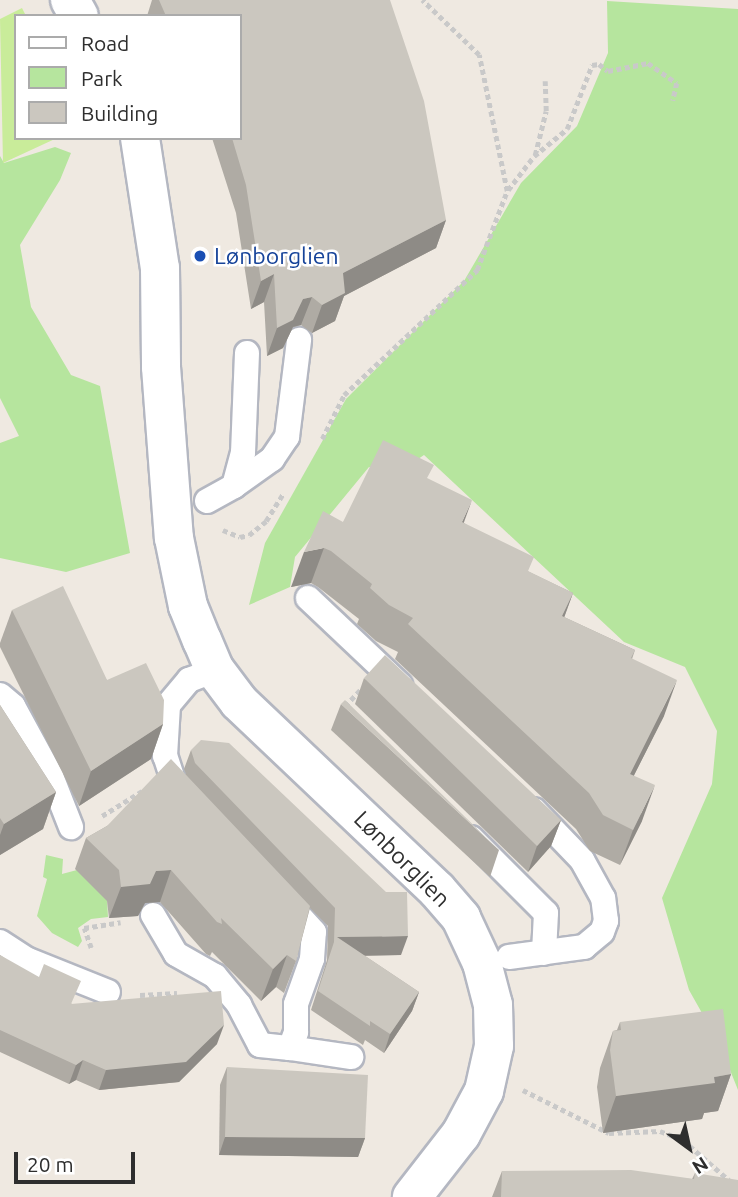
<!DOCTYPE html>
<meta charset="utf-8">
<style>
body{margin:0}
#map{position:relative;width:738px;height:1197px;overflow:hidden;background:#efe9e1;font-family:Ubuntu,sans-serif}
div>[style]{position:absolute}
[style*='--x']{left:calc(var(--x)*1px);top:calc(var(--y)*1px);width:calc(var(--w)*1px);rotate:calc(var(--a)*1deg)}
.green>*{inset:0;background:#b6e59e}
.pitch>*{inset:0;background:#c9ec9a}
.path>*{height:4.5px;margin-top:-2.25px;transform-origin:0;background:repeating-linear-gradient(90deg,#c9c9c9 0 5px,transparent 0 8.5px)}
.roads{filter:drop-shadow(2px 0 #b4b7c1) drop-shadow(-2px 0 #b4b7c1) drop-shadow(0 2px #b4b7c1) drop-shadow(0 -2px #b4b7c1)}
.service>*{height:24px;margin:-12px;padding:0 12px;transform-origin:12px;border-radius:12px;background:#fff}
.tertiary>*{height:38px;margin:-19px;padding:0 19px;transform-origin:19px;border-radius:19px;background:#fff}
.wall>*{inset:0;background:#afaba4}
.shaded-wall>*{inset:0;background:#8e8b86}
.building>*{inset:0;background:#cbc7bf}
.dots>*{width:19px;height:19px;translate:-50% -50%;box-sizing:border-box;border:4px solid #fff;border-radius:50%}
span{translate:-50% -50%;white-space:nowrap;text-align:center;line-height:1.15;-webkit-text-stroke:5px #fff;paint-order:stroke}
.transit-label{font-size:23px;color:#164399}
.left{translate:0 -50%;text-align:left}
.street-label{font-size:23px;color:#2e2e2e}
.legend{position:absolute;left:14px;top:14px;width:228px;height:126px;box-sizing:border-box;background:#fff;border:2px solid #ababab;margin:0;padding:9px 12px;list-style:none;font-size:21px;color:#2e2e2e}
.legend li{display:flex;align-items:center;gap:14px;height:35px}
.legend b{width:35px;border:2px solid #ababab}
.north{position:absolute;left:654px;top:1113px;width:70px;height:70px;-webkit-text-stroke:5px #fff;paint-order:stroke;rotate:147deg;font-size:19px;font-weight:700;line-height:28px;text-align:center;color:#2e2e2e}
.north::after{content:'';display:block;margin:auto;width:24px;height:32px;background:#2e2e2e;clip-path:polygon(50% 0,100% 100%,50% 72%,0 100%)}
.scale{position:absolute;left:14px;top:1152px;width:121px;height:32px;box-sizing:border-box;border:4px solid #2e2e2e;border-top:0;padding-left:9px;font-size:21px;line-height:24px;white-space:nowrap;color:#2e2e2e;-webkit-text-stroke:5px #fff;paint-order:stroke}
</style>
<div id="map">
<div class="green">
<div style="clip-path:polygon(607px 1px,738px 9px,738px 1090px,720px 1045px,689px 990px,662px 898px,712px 784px,717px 731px,685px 667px,624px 642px,424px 455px,399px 472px,369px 467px,295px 557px,290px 587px,249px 605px,265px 543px,346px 399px,464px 281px,521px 183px,577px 126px,608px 53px)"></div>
<div style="clip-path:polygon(55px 147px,71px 153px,60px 180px,20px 245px,31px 307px,71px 375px,100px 386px,130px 553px,66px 572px,0 558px,0 443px,19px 436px,0 398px,0 156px,4px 163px)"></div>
<div style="clip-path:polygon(46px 855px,63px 859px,62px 874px,77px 870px,107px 900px,108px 917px,91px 919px,78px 928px,82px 941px,78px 947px,52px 933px,37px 916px,47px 879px,43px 877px)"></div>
</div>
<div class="pitch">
<div style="clip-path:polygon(22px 8px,26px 16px,16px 16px,16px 138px,57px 138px,3px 163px,0 19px)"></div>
</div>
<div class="path">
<div style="--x:535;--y:155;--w:45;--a:-76"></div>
<div style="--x:546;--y:111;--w:30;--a:-92"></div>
<div style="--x:508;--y:190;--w:43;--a:-52.6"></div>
<div style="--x:534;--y:156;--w:43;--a:-39.3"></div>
<div style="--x:567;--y:129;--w:69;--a:-68.7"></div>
<div style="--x:592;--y:65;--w:7;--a:-8"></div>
<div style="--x:599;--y:64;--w:11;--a:38"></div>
<div style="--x:608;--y:71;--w:41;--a:-11.3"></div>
<div style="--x:648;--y:63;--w:35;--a:35"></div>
<div style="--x:677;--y:83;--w:18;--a:103"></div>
<div style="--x:322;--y:439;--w:49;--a:-63.4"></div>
<div style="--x:344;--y:395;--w:183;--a:-43.2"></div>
<div style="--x:477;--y:270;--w:85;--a:-69.2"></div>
<div style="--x:507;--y:191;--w:139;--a:-101.6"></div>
<div style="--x:479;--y:55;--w:79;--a:-136"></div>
<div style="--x:223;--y:530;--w:18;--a:22"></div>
<div style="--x:240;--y:537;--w:9;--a:-13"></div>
<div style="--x:249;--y:535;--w:22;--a:-39"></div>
<div style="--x:266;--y:521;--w:32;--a:-58"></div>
<div style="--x:345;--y:706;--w:22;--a:-47"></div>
<div style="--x:102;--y:816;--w:47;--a:-32"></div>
<div style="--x:91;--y:948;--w:21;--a:-109"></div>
<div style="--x:84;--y:928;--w:37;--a:-9"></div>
<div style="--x:140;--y:995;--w:37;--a:-3"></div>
<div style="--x:523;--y:1090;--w:96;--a:26.6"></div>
<div style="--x:609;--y:1133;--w:51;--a:-2.2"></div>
<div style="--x:660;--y:1131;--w:25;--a:21"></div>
<div style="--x:683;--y:1140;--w:73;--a:41.1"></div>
</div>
<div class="roads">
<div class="service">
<div style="--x:234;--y:486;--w:47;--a:-35.4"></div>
<div style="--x:272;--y:459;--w:27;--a:-56"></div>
<div style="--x:287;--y:437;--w:98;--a:-82.9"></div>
<div style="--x:207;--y:501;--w:31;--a:-29"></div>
<div style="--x:234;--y:486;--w:34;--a:-75"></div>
<div style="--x:243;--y:453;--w:100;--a:-87.7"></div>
<div style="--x:308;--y:598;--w:127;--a:43.4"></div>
<div style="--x:0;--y:695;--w:17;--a:40"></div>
<div style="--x:13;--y:706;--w:80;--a:61.5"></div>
<div style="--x:51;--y:776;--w:55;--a:68.6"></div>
<div style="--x:177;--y:792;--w:38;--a:-108"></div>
<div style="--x:165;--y:756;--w:51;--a:-86.6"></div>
<div style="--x:168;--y:705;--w:33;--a:-50"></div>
<div style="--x:189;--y:680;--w:28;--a:-21"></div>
<div style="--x:471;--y:838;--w:106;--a:45"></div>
<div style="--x:546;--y:913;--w:40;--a:92.9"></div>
<div style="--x:153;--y:915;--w:45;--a:59.5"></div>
<div style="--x:176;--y:954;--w:45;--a:29.4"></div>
<div style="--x:215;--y:976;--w:38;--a:50"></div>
<div style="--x:239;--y:1005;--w:45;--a:62.3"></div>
<div style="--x:260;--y:1045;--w:30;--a:6"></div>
<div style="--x:290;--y:1048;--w:17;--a:-69"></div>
<div style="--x:296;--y:1032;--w:28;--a:-90"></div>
<div style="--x:296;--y:1004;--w:48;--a:-70.4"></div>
<div style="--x:312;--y:959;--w:27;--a:-86"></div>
<div style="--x:314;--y:932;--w:45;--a:-132.3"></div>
<div style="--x:0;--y:942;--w:33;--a:33"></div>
<div style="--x:28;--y:960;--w:86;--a:21.8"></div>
<div style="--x:509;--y:957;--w:76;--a:-7.6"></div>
<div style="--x:584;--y:947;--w:23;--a:-40"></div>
<div style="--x:602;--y:932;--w:12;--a:-70"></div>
<div style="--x:606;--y:921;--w:23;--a:-97"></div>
<div style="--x:603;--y:898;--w:43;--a:-118.9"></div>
<div style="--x:582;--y:860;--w:69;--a:-133.8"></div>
<div style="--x:290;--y:1048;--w:62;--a:8.4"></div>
</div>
<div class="tertiary">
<div style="--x:70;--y:0;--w:18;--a:61"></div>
<div style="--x:140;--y:138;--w:132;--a:81.3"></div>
<div style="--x:160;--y:268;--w:99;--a:89.4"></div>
<div style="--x:161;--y:367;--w:171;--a:85.7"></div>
<div style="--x:174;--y:538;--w:69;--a:78.4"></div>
<div style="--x:188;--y:606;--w:37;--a:68"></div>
<div style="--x:202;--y:640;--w:33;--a:67"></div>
<div style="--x:215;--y:670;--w:40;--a:53"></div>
<div style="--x:239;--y:702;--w:273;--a:43.5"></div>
<div style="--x:437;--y:890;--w:37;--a:49"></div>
<div style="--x:461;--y:918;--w:50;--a:65"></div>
<div style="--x:482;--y:963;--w:43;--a:75.3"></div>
<div style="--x:493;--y:1005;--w:41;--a:88.6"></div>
<div style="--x:494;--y:1046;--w:46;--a:102.5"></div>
<div style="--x:484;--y:1091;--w:49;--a:118.1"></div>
<div style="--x:461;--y:1134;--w:80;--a:127.9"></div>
</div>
</div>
<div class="wall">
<div style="clip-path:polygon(152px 0,259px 0,446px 220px,436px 248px,344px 296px,335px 321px,312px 333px,301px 325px,293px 327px,283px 348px,267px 356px,264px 302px,251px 309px,236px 213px,212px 138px,240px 138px,240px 16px,147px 16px)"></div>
<div style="clip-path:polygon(428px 479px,464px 523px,529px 572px,573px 593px,564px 617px,635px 650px,632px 659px,664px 716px,634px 775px,642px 821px,620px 865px,590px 851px,576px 829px,395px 659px,398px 652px,376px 641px,357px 624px,359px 619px,318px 587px,311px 583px,291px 587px,343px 522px)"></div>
<div style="clip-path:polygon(12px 610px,107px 680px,163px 724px,151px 759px,79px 806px,0 647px,0 643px)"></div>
<div style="clip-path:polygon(364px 678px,561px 820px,551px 846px,528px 872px,355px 704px)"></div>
<div style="clip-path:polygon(341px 704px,499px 850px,490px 877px,331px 730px)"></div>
<div style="clip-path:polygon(0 705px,56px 792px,43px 829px,0 855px)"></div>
<div style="clip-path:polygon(191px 750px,401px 955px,365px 956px,419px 992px,412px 1011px,384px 1053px,365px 1040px,363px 1045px,311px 1010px,327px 960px,328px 926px,310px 908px,296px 961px,284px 993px,276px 987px,261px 1001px,212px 952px,210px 956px,206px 954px,160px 902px,145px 903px,138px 916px,109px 918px,107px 901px,75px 869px,86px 838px,107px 826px,186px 774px,184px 769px)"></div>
<div style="clip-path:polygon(0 955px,72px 1004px,217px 1044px,179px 1082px,99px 1090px,76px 1080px,69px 1084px,0 1052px)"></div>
<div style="clip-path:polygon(620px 1022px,731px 1074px,718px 1111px,704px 1113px,702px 1119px,603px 1133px,597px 1087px,600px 1068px,613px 1031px,617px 1030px)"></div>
<div style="clip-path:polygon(227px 1067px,365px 1138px,358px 1157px,219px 1155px,220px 1085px)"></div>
<div style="clip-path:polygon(502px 1171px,692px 1179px,695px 1173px,738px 1197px,492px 1197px)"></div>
</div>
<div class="shaded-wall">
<div style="clip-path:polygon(446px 220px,436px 248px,344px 296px,335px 321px,312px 333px,322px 305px,343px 273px)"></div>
<div style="clip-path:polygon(274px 274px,264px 302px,251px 309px,261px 281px)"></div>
<div style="clip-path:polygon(312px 297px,301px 325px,293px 327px,283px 348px,267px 356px,277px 328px,303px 299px)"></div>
<div style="clip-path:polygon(472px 500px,459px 536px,462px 522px)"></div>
<div style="clip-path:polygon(324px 548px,311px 583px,291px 587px,304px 552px)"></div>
<div style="clip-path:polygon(573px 593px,560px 629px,562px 616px)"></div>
<div style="clip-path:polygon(677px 680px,664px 716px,617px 809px,630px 774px)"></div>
<div style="clip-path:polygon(163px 724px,151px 759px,79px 806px,91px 771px)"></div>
<div style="clip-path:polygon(655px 785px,642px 821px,620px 865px,633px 830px)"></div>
<div style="clip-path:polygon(56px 792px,43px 829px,0 855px,0 835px,4px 824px)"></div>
<div style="clip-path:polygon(561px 820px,551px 846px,528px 872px,537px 846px)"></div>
<div style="clip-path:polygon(171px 870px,160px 902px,145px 903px,138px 916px,109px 918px,121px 887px,156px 871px)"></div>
<div style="clip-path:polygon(408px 936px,401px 955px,331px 956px,337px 937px)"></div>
<div style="clip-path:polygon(287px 955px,276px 987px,261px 1001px,273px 969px)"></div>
<div style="clip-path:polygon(419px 992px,412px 1011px,384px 1053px,390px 1034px)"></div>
<div style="clip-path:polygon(224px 1025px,217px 1044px,179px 1082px,99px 1090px,106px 1070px)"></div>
<div style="clip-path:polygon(83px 1060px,76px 1080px,69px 1084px,76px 1065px)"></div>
<div style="clip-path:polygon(731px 1074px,718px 1111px,704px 1113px,702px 1119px,603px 1133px,616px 1096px)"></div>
<div style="clip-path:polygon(225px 1137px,365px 1138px,358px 1157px,219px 1155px)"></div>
</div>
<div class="building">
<div style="clip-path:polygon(159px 0,390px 0,424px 101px,446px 220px,343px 273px,345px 293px,322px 305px,312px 297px,303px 299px,293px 320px,277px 328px,274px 274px,261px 281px,246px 185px,232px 138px,240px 138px,240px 16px,166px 16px)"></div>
<div style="clip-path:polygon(383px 440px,434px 465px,427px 478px,472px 500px,462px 522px,534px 557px,528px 571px,573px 593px,562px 616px,635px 650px,631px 658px,677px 680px,630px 774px,655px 785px,633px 830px,603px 815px,589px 793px,408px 624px,413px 618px,389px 605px,370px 588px,372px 584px,331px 551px,324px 548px,304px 552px,323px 511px,343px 522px)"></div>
<div style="clip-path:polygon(63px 586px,107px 680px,146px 663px,164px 700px,163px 724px,91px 771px,12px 610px)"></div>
<div style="clip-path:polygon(385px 655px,561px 820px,537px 846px,364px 678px)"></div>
<div style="clip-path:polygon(345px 700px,499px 850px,341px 704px)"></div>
<div style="clip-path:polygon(0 705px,56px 792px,4px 824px,0 818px)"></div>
<div style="clip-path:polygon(201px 740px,229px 743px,386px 892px,407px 892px,408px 936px,337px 937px,419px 992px,390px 1034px,370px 1021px,370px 1026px,318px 991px,334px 942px,335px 908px,195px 763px,191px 750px)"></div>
<div style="clip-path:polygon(171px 759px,310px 906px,296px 961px,287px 955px,273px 969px,221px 918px,222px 924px,217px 922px,171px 870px,156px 871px,150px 884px,121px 887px,119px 870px,86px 838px,107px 826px)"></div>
<div style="clip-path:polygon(0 955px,39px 977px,44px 964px,81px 981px,71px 1004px,221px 991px,224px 1025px,186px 1062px,106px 1070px,83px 1060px,76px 1065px,0 1030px)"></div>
<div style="clip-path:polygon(723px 1009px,731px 1074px,714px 1077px,715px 1083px,616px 1096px,610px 1050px,613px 1031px,621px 1030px,620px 1022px)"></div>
<div style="clip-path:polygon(227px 1067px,368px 1075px,365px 1138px,225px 1137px)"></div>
<div style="clip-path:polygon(631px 1170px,694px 1179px,695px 1173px,738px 1180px,738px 1197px,501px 1197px,502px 1171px)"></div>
</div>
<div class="dots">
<div style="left:200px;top:256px;background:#1a4fb4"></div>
</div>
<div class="transit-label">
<span class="left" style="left:214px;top:256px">Lønborglien</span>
</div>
<div class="street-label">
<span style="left:402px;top:859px;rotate:45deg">Lønborglien</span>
</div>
<ul class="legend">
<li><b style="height:9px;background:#fff"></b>Road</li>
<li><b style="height:19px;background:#b6e59e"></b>Park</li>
<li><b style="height:19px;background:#cbc7bf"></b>Building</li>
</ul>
<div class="north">N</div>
<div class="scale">20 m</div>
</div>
